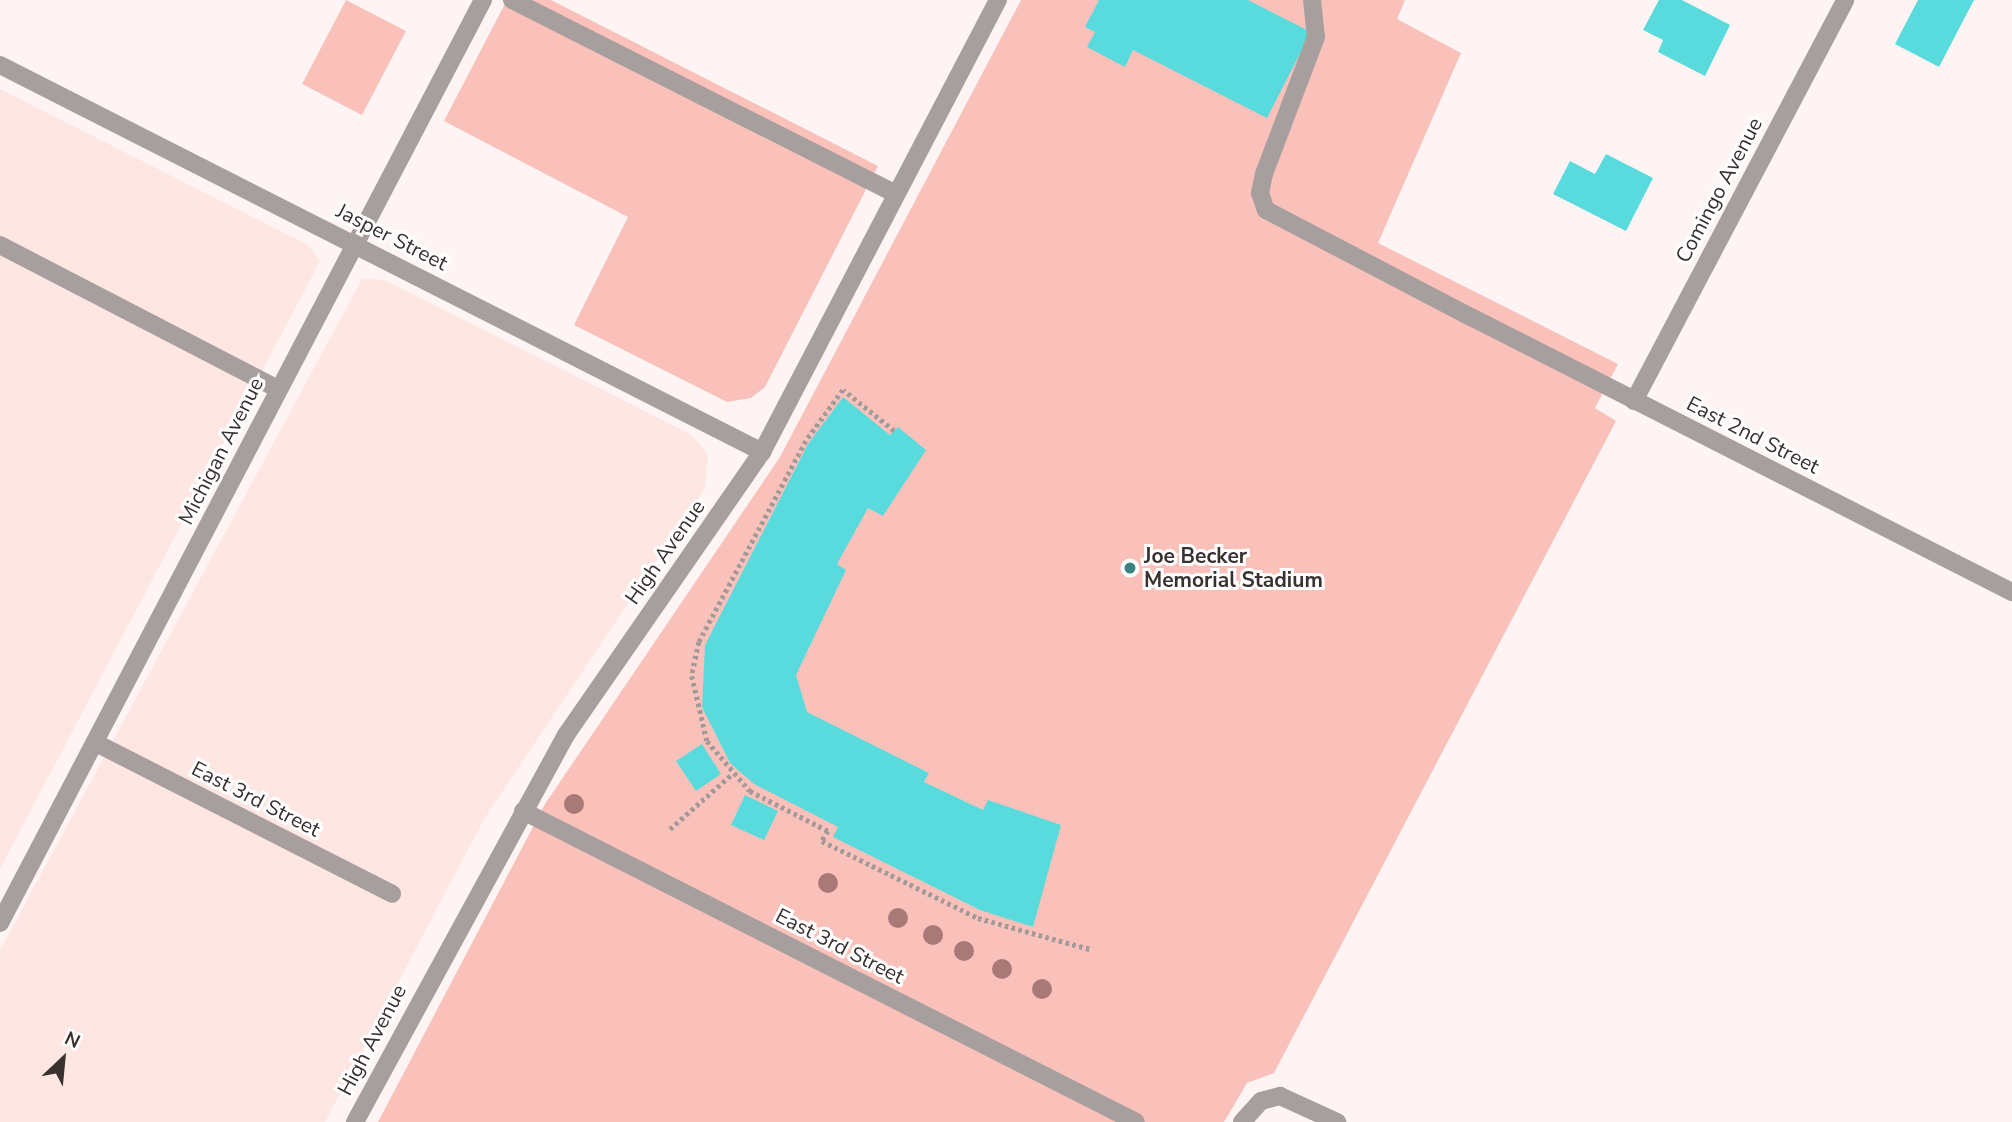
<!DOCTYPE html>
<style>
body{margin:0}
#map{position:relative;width:2012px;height:1122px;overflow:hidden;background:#fdf4f3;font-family:"Nunito Sans",sans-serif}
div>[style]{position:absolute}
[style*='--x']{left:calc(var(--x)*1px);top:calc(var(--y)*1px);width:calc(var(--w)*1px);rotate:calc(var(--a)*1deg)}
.built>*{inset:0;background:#fee6e3}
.green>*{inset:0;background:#f9c1ba}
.building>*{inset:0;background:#59dbdd}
.path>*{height:4.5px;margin-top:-2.25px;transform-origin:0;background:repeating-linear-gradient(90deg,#a29a99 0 3.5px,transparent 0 7px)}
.lane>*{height:18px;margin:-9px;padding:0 9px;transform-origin:9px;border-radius:9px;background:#a79f9d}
.street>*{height:18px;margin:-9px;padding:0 9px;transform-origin:9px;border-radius:9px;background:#a79f9d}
.trees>*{width:20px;height:20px;margin:-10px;border-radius:50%;background:#a97978}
.dots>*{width:19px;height:19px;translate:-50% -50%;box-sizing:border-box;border:4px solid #fff;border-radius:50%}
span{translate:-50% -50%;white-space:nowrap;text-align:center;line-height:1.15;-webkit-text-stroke:6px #fff;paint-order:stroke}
.street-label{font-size:21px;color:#393130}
.poi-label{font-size:21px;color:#393130;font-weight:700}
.left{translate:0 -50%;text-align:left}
.north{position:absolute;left:28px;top:1024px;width:70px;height:70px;-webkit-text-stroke:5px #fff;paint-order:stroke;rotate:26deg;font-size:19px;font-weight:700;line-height:28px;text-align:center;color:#393130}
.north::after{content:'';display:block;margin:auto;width:24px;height:32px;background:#393130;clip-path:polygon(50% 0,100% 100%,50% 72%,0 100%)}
</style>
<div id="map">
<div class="built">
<div style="clip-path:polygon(0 89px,308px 245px,320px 261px,0 869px)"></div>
<div style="clip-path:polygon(362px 279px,385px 280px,692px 435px,708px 455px,705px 488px,484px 819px,325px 1122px,0 1122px,0 950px)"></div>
</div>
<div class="green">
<div style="clip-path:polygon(346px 0,406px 31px,362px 115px,302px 84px)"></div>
<div style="clip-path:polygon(507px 0,551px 0,878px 166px,765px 387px,751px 398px,727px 402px,574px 325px,628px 217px,444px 121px)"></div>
<div style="clip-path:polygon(1021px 0,1405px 0,1397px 19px,1461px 53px,1378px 243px,1618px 364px,1595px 408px,1616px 421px,1274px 1073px,1247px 1083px,1224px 1122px,378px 1122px,545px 804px,780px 457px)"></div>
</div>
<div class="building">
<div style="clip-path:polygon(1099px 0,1248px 0,1311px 32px,1267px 118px,1133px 50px,1125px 67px,1087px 47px,1095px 32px,1085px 27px)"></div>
<div style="clip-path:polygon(1659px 0,1682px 0,1730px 25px,1705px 76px,1658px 52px,1663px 40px,1643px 30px)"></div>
<div style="clip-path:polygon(1918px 0,1974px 0,1939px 67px,1895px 44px)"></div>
<div style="clip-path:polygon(1606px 154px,1653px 178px,1626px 231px,1553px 194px,1570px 161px,1595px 174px)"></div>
<div style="clip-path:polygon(843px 397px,890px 435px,898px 427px,926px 450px,883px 516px,868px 508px,837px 564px,846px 570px,796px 675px,807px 712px,929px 773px,924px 782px,983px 810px,988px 800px,1061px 825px,1033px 927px,980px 910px,833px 837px,838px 827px,754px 784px,730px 763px,702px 707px,705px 645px,808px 444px)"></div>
<div style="clip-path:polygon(702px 744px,721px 774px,696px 791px,676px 761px)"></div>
<div style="clip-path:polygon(745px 795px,778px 811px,764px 840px,731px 825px)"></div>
</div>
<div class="path">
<div style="--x:894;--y:431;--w:65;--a:-141.2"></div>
<div style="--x:843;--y:390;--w:63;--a:126"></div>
<div style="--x:806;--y:441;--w:228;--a:118"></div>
<div style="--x:699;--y:642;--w:35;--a:102"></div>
<div style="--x:692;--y:676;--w:67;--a:77"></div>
<div style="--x:707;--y:741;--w:66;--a:49.3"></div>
<div style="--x:750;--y:791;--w:88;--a:27.1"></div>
<div style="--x:828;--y:831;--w:12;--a:121"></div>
<div style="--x:822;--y:841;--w:174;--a:26.3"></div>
<div style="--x:978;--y:918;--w:116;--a:15.5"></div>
<div style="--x:670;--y:829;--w:83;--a:-41.6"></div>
</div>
<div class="lane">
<div style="--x:512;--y:0;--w:430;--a:26.8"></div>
<div style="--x:1312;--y:0;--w:37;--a:84"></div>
<div style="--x:1316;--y:37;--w:147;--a:110.8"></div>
<div style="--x:1264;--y:174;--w:19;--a:102"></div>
<div style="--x:1260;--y:193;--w:18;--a:71"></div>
<div style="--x:1266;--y:210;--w:233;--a:27.6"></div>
</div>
<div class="street">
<div style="--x:0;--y:65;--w:855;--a:26.92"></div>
<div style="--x:0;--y:245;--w:313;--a:27.4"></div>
<div style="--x:1473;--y:318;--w:605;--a:26.95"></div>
<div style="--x:1634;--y:401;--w:453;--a:-62.2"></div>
<div style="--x:98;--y:744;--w:330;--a:27"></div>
<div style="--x:523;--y:811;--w:687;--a:26.9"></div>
<div style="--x:0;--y:923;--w:1042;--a:-62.38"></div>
<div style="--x:355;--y:1122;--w:441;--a:-61.4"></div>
<div style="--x:566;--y:735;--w:344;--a:-55.3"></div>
<div style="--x:762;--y:452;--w:510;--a:-62.43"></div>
<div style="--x:1242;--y:1122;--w:28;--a:-48"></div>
<div style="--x:1261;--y:1101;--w:20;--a:-15"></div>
<div style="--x:1280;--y:1096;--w:63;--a:24.5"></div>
</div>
<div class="trees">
<div style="left:574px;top:804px"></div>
<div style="left:828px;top:883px"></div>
<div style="left:898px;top:918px"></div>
<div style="left:933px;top:935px"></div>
<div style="left:964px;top:951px"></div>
<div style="left:1002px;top:969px"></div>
<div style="left:1042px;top:989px"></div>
</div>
<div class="dots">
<div style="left:1130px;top:568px;background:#3a8384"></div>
</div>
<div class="street-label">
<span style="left:1719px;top:190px;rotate:-62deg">Comingo Avenue</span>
<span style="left:392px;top:237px;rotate:27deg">Jasper Street</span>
<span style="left:1753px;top:435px;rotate:27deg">East 2nd Street</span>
<span style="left:221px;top:451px;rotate:-63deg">Michigan Avenue</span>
<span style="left:665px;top:552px;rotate:-55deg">High Avenue</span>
<span style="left:256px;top:799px;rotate:27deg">East 3rd Street</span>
<span style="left:840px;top:946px;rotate:27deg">East 3rd Street</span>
<span style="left:372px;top:1040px;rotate:-62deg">High Avenue</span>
</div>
<div class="poi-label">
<span class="left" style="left:1144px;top:568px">Joe Becker<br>Memorial Stadium</span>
</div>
<div class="north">N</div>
</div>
